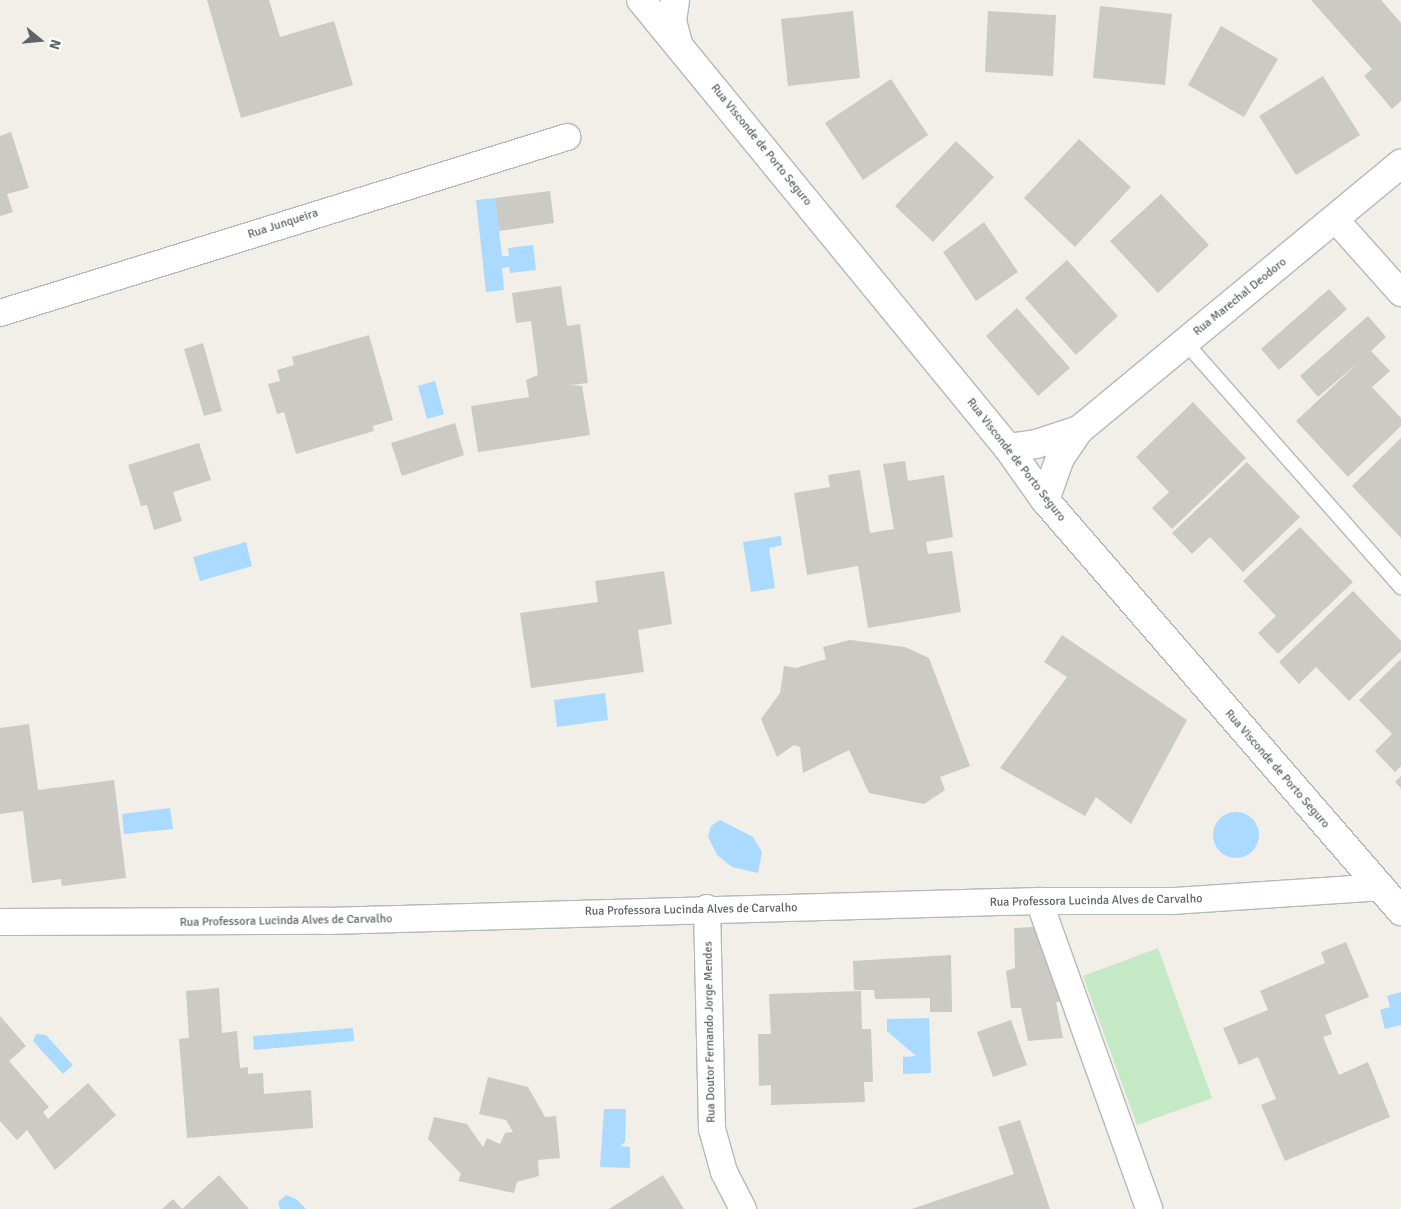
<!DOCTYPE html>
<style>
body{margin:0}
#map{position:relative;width:1401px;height:1209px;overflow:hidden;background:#f1efe8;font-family:Signika,sans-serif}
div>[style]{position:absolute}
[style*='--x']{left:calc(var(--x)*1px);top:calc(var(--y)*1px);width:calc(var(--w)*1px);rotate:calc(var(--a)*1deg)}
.green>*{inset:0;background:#c5e8c5}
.water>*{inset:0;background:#aadaff}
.round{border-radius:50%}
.building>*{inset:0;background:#cccac5}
.roads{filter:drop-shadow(1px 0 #b5b8bc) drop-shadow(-1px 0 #b5b8bc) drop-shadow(0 1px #b5b8bc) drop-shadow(0 -1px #b5b8bc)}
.service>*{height:14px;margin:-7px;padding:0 7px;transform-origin:7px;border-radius:7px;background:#fff}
.minor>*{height:26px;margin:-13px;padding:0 13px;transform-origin:13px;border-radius:13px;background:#fff}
.tertiary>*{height:28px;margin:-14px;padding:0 14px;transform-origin:14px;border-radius:14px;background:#fff}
span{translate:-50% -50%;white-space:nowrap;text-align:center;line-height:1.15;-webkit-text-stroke:5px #fff;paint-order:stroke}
.street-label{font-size:12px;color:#5f6368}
.north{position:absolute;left:15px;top:15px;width:50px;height:50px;-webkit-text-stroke:4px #fff;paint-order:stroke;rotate:107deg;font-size:14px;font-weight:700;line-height:20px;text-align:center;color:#5f6368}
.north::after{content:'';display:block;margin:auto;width:18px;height:22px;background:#5f6368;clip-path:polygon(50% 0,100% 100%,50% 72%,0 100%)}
</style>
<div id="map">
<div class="green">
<div style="clip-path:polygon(1158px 948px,1212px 1098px,1137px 1125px,1083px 976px)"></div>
</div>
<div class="water">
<div style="clip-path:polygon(495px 198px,502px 256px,509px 256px,508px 248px,533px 245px,536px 270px,510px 273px,509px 267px,502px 268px,504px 290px,486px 292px,476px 200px)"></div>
<div style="clip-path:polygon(435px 381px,444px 414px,427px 419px,418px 386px)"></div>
<div style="clip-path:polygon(781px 536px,782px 545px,769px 548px,775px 588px,751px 592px,743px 542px)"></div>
<div style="clip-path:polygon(246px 542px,252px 566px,200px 581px,193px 557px)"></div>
<div style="clip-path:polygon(605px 693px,608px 720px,557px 727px,554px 700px)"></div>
<div style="clip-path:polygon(170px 808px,173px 829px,124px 834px,122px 814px)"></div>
<div class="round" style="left:1213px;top:812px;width:46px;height:46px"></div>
<div style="clip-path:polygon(720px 820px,753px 837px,762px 852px,758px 873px,732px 867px,717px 855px,708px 837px,711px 826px)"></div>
<div style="clip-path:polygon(1401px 992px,1401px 1025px,1385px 1029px,1380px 1010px,1390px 1007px,1387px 996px)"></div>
<div style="clip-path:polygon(929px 1018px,931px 1073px,903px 1074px,903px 1057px,916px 1056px,887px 1031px,887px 1019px)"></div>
<div style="clip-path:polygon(353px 1028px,354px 1041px,254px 1050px,253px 1036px)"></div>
<div style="clip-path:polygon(36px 1034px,46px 1035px,73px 1065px,63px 1074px,33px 1041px)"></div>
<div style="clip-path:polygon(604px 1109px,626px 1109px,625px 1142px,620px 1146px,630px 1147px,630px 1168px,600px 1167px)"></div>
<div style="clip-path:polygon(286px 1195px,296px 1199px,306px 1209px,280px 1209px,278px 1202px)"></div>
</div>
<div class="building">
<div style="clip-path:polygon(207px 0,269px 0,280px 37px,334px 21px,353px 85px,241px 118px)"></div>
<div style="clip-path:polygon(1311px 0,1381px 0,1401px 23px,1401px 101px,1392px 109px,1364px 76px,1372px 69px)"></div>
<div style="clip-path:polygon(1100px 6px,1172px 14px,1165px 85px,1093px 78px)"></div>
<div style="clip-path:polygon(853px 11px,860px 78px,788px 86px,781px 19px)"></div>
<div style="clip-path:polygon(988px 11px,1056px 15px,1053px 76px,985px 72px)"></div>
<div style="clip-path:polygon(1221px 26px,1278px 59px,1244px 117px,1188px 85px)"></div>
<div style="clip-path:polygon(1323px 76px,1360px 135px,1296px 175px,1259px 116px)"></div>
<div style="clip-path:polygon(891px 79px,928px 135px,863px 180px,825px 123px)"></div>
<div style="clip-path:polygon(11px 132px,29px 188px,7px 194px,13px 212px,0 216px,0 136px)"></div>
<div style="clip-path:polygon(1079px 139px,1131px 187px,1075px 247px,1024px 198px)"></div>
<div style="clip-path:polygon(956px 141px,994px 177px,933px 242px,895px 206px)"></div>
<div style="clip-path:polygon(550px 191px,554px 223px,499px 231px,495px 198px)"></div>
<div style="clip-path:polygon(1161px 194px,1209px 245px,1158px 293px,1110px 241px)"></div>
<div style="clip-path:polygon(984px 222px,1018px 272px,976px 301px,943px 252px)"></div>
<div style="clip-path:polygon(1067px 260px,1118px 316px,1076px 355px,1025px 298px)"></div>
<div style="clip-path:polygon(561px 286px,567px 326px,580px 324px,588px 383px,570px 385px,582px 386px,590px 435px,478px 452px,471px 406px,529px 397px,526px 380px,538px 375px,531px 321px,516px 323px,512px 293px)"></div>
<div style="clip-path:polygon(1329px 289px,1347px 309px,1279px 370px,1261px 349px)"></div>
<div style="clip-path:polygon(1017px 308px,1070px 368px,1038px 396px,986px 336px)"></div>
<div style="clip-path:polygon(1368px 316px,1386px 337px,1371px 351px,1390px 371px,1372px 387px,1401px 418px,1401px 426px,1348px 477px,1296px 421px,1359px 362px,1318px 397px,1300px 376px)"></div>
<div style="clip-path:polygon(369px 335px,393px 420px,373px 426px,374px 431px,296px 454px,284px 412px,277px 414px,268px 384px,280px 381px,277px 370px,294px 365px,292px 357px)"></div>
<div style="clip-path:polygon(203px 343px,222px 411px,204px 416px,184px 349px)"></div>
<div style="clip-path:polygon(1193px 402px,1246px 458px,1172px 529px,1152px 508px,1169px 492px,1136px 457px)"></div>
<div style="clip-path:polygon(455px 423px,464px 455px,402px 476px,391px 443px)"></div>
<div style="clip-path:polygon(1401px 438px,1401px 538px,1352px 486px)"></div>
<div style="clip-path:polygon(199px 443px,211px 480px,173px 492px,182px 521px,154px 530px,147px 505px,141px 506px,128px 465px)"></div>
<div style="clip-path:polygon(905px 461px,908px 481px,944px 475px,953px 537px,926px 542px,928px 554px,952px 551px,961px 612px,868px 628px,858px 566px,807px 575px,794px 493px,830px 487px,828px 475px,860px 470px,870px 533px,894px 529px,883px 464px)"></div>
<div style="clip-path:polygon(1247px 462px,1300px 517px,1243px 572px,1210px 537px,1192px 554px,1172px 533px)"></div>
<div style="clip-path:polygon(1300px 527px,1353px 582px,1278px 654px,1258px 633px,1276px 616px,1243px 581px)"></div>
<div style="clip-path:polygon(664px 571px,672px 624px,638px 630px,644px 672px,531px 688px,520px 613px,598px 602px,595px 581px)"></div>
<div style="clip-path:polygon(1353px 591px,1401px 641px,1401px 651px,1349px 701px,1316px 667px,1299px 684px,1279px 662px)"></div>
<div style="clip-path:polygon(1062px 635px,1187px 720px,1131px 824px,1096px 797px,1085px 816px,1000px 768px,1067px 677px,1044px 662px)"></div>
<div style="clip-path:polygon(850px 640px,905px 647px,929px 658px,970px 766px,940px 777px,945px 790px,924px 804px,869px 793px,849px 750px,803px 773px,800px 747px,794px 745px,777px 757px,761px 719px,780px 693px,784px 666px,796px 668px,826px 659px,823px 647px)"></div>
<div style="clip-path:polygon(1401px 659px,1401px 766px,1395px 772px,1375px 751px,1392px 734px,1359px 700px)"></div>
<div style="clip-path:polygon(29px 724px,38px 790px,114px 780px,126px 878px,62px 886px,61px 879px,32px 883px,23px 811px,0 814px,0 728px)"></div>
<div style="clip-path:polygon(1401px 776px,1401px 788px,1395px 782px)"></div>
<div style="clip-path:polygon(1046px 926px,1066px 1001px,1056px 1002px,1063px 1038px,1028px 1041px,1021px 1008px,1011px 1008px,1006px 971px,1015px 968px,1014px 928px)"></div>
<div style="clip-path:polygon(1346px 942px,1369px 997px,1325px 1015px,1332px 1034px,1323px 1037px,1339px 1075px,1368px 1062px,1390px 1117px,1285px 1161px,1261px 1105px,1276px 1099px,1258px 1057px,1239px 1065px,1223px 1028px,1268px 1010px,1260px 991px,1325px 963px,1321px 952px)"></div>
<div style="clip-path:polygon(951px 955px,952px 1012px,930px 1012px,930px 998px,875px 999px,874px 990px,854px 990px,853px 961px)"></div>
<div style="clip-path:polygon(219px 988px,222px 1033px,237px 1031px,240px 1068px,248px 1067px,248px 1074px,263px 1073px,264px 1094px,311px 1090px,313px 1128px,187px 1138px,179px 1039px,189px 1038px,186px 991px)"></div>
<div style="clip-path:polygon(861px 991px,862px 1029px,871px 1029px,873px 1082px,864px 1082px,865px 1102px,771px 1105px,771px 1085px,759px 1086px,758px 1034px,771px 1034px,769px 994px)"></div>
<div style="clip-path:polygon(0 1016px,26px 1046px,9px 1061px,49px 1107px,43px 1112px,48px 1119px,88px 1083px,116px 1115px,55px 1170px,27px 1130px,17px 1140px,0 1121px)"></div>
<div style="clip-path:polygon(1011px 1020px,1027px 1065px,993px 1077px,977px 1032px)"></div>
<div style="clip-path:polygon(488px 1077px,528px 1087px,545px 1117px,556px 1116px,560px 1158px,538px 1160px,539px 1176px,517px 1182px,514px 1193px,458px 1181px,461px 1174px,428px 1139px,434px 1117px,467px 1124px,483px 1147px,487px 1138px,500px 1144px,505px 1133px,513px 1132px,506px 1120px,479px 1114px)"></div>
<div style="clip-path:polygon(1020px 1120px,1050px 1209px,912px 1209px,1014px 1174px,998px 1127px)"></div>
<div style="clip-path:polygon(219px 1175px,249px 1209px,162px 1209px,173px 1199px,182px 1209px)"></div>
<div style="clip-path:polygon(663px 1175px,684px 1209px,609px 1209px)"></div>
</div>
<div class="roads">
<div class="service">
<div style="--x:1185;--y:342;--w:327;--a:48.6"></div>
</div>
<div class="minor">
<div style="--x:1335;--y:219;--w:99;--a:48.3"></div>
<div style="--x:0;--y:313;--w:594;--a:-17.24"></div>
<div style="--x:1039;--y:901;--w:327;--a:70.3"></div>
<div style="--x:707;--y:908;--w:221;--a:88.7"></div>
<div style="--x:712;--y:1129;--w:45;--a:74.4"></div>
<div style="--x:724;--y:1172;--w:42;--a:62.8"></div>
<div style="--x:0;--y:922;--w:327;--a:-0.2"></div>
<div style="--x:327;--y:921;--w:712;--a:-1.61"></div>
<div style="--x:1039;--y:901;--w:134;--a:0"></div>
<div style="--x:1173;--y:901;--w:209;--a:-3.8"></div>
</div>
<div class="tertiary">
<div style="--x:641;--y:0;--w:579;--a:50.68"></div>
<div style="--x:1008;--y:448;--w:64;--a:54.6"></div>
<div style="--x:1045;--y:500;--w:544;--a:49.1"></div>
<div style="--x:675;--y:0;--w:21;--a:98"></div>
<div style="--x:672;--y:21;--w:24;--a:75"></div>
<div style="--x:1008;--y:448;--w:28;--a:-8"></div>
<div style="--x:1036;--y:444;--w:45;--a:-18"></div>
<div style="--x:1045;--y:500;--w:45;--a:-70.3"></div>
<div style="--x:1060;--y:458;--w:34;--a:-56"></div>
<div style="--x:1079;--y:430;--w:418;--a:-39.6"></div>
</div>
</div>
<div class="street-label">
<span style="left:761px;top:145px;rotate:51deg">Rua Visconde de Porto Seguro</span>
<span style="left:283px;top:224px;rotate:-18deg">Rua Junqueira</span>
<span style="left:1240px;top:297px;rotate:-39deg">Rua Marechal Deodoro</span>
<span style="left:1016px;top:460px;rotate:52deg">Rua Visconde de Porto Seguro</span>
<span style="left:1277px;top:769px;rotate:49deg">Rua Visconde de Porto Seguro</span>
<span style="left:1096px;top:901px;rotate:-1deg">Rua Professora Lucinda Alves de Carvalho</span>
<span style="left:691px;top:910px;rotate:-1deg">Rua Professora Lucinda Alves de Carvalho</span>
<span style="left:286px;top:921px;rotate:-1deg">Rua Professora Lucinda Alves de Carvalho</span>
<span style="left:710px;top:1032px;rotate:-91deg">Rua Doutor Fernando Jorge Mendes</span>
</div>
<div class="north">N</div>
</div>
